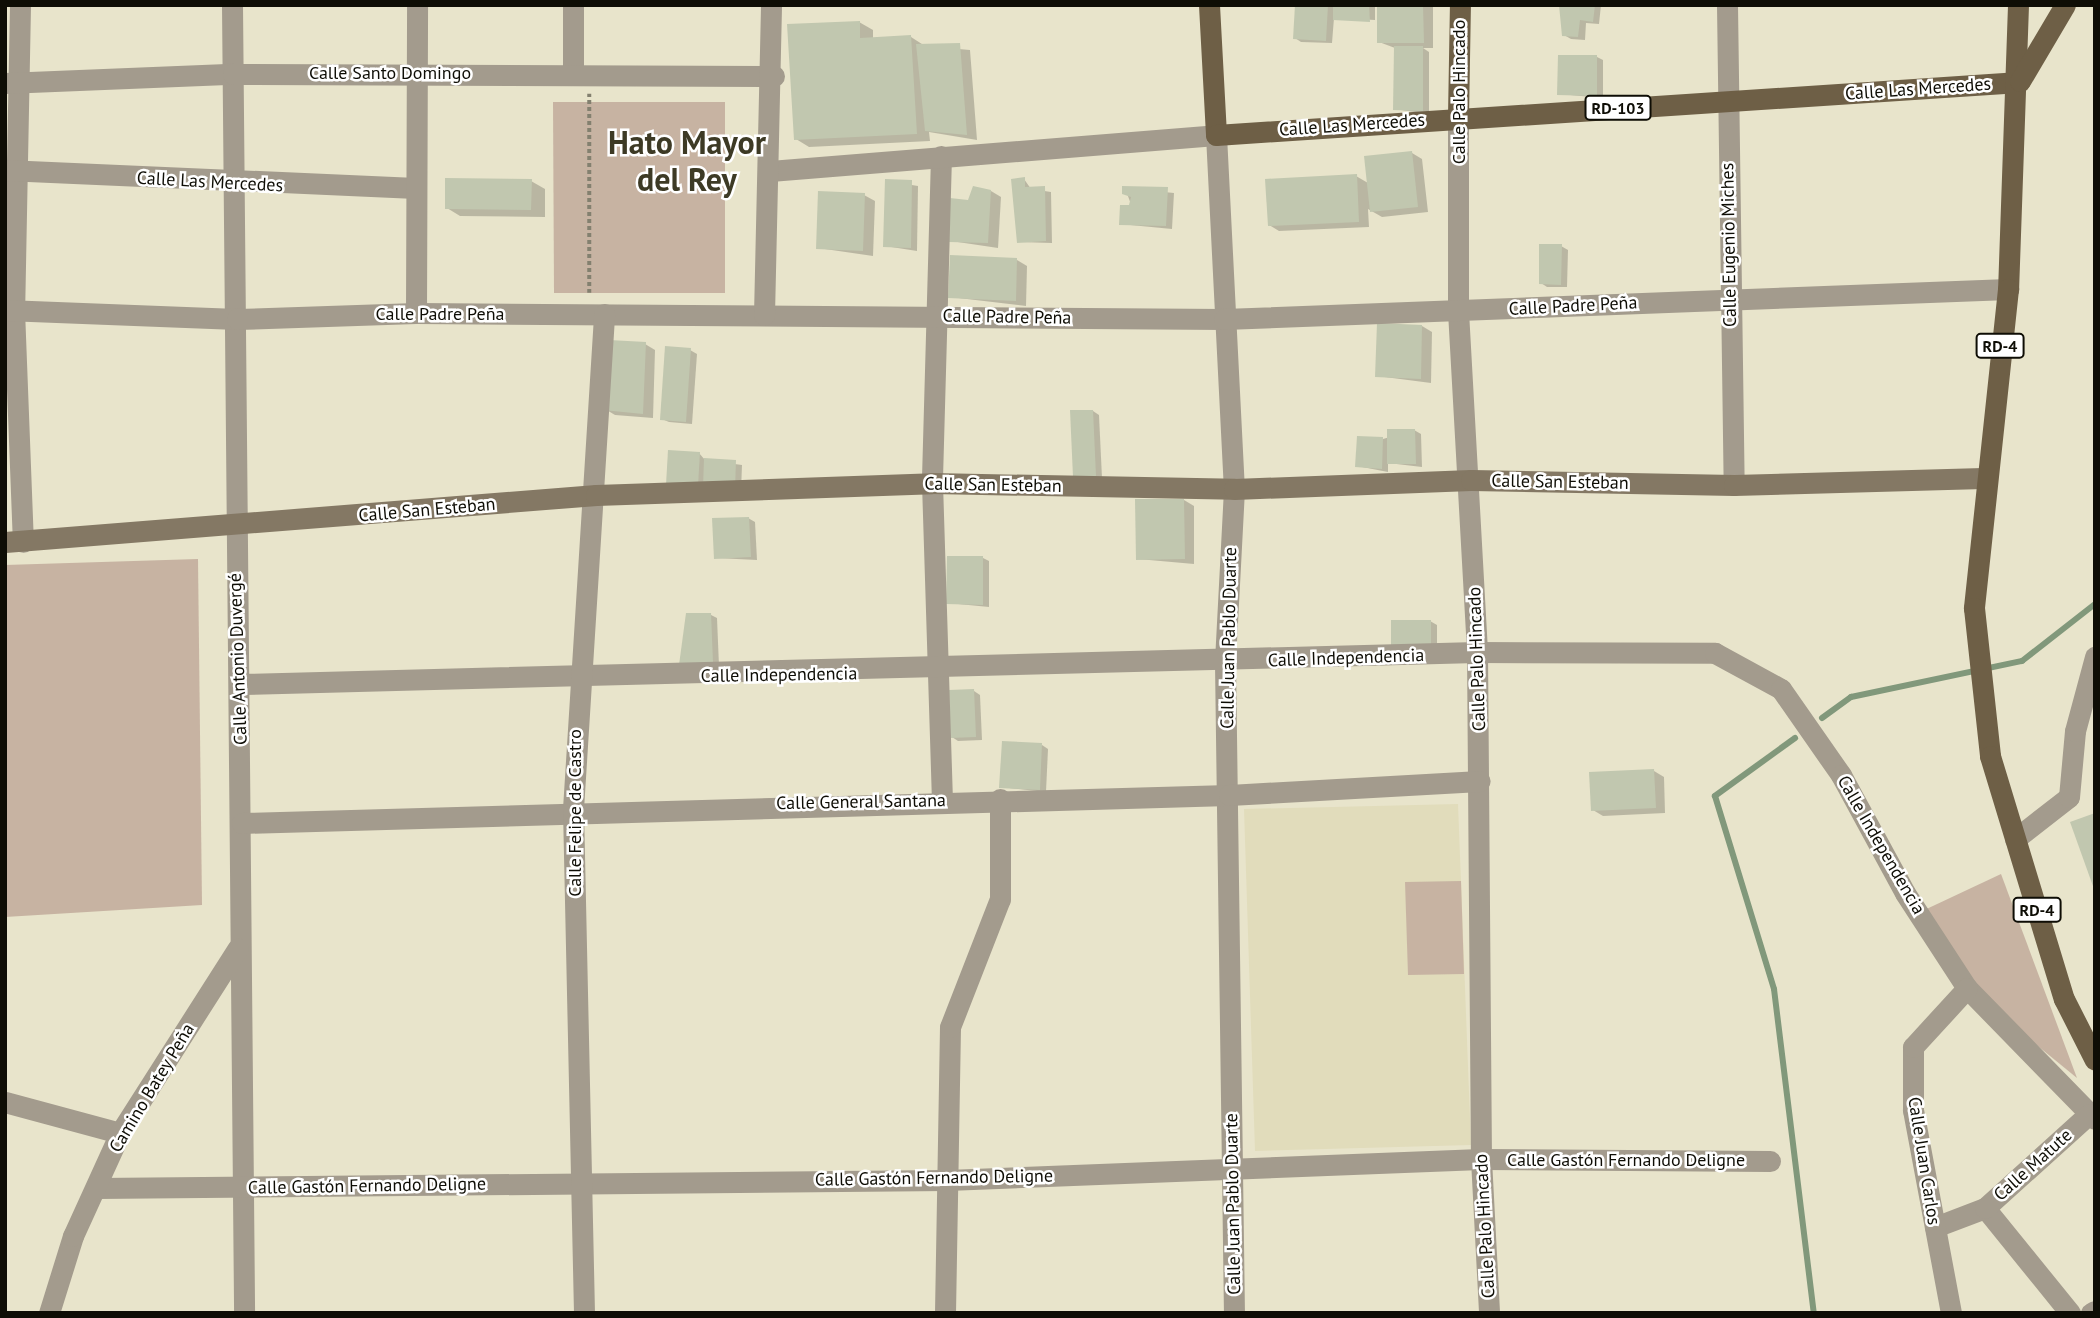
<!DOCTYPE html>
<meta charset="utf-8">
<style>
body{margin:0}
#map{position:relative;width:2100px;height:1318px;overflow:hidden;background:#e8e4cb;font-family:"PT Sans",sans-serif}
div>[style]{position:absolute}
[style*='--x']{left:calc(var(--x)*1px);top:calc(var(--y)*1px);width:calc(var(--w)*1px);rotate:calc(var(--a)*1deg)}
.built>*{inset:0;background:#e1dcbb}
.green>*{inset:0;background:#c7b3a2}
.shadow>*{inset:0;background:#0003}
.stream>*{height:6px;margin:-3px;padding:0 3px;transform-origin:3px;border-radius:3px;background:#81987b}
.building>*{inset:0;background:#c1c7af}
.path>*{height:3.5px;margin-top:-1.75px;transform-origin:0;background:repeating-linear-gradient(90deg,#83806f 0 3.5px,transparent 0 7px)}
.street>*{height:21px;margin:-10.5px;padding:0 10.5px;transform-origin:10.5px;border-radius:10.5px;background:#a39b8d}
.secondary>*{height:21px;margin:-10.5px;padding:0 10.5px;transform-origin:10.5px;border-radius:10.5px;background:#847864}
.primary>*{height:21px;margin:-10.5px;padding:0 10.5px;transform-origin:10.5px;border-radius:10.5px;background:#6e5f46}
span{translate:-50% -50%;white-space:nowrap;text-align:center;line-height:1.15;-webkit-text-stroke:5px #fff;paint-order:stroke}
.shield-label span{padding:2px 5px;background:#fff;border:2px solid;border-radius:5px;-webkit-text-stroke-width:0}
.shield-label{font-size:16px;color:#0e0d05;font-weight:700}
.street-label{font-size:18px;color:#0e0d05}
.town-label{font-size:32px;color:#3d3a25;font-weight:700}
.frame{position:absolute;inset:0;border:7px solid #0e0d05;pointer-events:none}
</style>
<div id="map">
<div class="built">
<div style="clip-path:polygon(1458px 804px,1471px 1145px,1255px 1151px,1244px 809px)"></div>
</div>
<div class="green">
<div style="clip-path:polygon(553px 102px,725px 102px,725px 293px,554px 293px)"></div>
<div style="clip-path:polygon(198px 559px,202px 905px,5px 917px,5px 565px)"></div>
<div style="clip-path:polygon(2001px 874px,2077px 1078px,1967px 988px,1918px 913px)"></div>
<div style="clip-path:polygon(1461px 881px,1464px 974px,1408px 975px,1405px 882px)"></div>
</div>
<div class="shadow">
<div style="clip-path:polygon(1296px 5px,1375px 5px,1375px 20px,1334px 18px,1332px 43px,1301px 42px,1295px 38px)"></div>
<div style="clip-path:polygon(1379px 5px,1433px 5px,1433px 48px,1423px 48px,1429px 52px,1429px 114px,1394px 109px,1395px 48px,1379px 42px)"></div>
<div style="clip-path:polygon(1562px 5px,1601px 5px,1599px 24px,1586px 23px,1585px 40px,1571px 39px,1564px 35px)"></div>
<div style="clip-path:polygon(859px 22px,873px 30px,873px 39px,911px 37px,925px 46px,970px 50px,977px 140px,929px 132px,930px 141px,809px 147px,796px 139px)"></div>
<div style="clip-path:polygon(1597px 57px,1603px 60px,1603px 98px,1559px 94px)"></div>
<div style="clip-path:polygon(1412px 153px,1422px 159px,1428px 212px,1382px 217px,1368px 209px,1369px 227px,1279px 231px,1269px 225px,1356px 176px,1368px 183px)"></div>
<div style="clip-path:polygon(1024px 179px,1031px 189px,1051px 192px,1052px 243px,1019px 242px)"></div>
<div style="clip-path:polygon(531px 181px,545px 189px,545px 217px,460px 216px,447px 208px)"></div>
<div style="clip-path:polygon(887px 181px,918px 186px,917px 251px,885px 246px)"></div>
<div style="clip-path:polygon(1125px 188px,1174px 193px,1172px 229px,1120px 224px,1132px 207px)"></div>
<div style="clip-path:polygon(991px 191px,1001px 197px,998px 248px,951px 241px,969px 202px)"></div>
<div style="clip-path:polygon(864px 195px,875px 201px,873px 256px,818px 248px)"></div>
<div style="clip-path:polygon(1561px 246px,1568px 250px,1567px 287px,1547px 287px,1541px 283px)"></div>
<div style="clip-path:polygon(1017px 260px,1027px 266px,1026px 306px,950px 297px)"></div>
<div style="clip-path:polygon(1422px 326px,1432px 332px,1431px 383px,1377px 376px)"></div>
<div style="clip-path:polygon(645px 344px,655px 350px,653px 418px,615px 415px,605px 409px)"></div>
<div style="clip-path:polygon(690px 350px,697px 354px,692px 424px,669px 422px,662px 419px)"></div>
<div style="clip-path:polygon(1093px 411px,1099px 415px,1102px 478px,1081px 479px)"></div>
<div style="clip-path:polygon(1414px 430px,1421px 434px,1422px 467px,1388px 463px,1388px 472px,1357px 466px,1383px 439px)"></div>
<div style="clip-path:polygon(699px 453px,705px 460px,742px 465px,741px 492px,668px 484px)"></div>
<div style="clip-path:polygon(1184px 500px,1194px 506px,1194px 564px,1138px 559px)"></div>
<div style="clip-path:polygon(748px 518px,755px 522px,757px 560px,716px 558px)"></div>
<div style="clip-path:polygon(983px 558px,989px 561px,989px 607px,948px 603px)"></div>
<div style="clip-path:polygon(711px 615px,717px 618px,719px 666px,687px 668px)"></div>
<div style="clip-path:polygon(1430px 621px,1437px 625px,1437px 652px,1399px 652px)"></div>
<div style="clip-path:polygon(974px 691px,980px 695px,982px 740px,958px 741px,952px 737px)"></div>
<div style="clip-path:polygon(1042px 745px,1048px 749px,1046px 792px,1001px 787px)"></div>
<div style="clip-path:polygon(1654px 771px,1664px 777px,1665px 813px,1603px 816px,1593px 810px)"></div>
</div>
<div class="stream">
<div style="--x:1822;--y:718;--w:36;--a:-36"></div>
<div style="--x:1851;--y:697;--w:175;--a:-11.9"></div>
<div style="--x:2022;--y:661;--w:93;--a:-38"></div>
<div style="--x:1795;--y:738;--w:99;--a:144.1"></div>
<div style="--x:1715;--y:796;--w:202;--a:73"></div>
<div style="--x:1774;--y:989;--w:326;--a:83"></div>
</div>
<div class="building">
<div style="clip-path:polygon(1295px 5px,1328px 5px,1326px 41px,1293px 39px)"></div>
<div style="clip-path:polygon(1333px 5px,1369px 5px,1370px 22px,1333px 20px)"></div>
<div style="clip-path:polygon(1377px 5px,1423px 5px,1424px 43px,1377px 43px)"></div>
<div style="clip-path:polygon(1559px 5px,1595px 5px,1593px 22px,1580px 20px,1578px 37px,1562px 36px)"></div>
<div style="clip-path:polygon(860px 21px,860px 38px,911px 35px,917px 134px,794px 140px,787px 24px)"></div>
<div style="clip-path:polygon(960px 43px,967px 135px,925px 131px,916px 44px)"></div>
<div style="clip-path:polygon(1394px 46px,1423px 46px,1423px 111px,1393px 110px)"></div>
<div style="clip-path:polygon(1558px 55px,1597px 55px,1597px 96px,1557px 95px)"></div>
<div style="clip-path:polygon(1412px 151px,1418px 207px,1370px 212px,1364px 156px)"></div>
<div style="clip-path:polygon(1357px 174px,1359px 222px,1268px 226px,1265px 179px)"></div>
<div style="clip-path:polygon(1025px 177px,1025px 187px,1045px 186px,1046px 241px,1017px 243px,1011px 179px)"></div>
<div style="clip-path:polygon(445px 178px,532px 179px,531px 210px,445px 209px)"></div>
<div style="clip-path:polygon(885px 179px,912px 180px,911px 248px,883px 247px)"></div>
<div style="clip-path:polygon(973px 186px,991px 190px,988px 243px,949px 242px,950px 198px,968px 200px)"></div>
<div style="clip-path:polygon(1122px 186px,1168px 187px,1166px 226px,1119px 225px,1120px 205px,1129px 205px,1131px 197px,1122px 194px)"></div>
<div style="clip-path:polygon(818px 191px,865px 193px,863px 251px,816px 249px)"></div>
<div style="clip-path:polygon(1539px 244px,1562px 244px,1561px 285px,1539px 284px)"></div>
<div style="clip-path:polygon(950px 255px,1017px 258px,1016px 301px,948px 298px)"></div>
<div style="clip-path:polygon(1377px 323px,1422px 325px,1421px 379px,1375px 377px)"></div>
<div style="clip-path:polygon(609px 340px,646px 342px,643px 414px,603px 410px)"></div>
<div style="clip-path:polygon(665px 346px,691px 348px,686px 422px,660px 420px)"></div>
<div style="clip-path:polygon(1070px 410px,1093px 410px,1096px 476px,1073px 477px)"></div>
<div style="clip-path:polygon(1387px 429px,1415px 429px,1416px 464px,1387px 464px)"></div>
<div style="clip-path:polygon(1357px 436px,1383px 437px,1382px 469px,1355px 467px)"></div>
<div style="clip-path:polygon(668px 450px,700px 452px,698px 486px,666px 485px)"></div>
<div style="clip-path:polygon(704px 458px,736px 460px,735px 489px,703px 488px)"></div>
<div style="clip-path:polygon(1135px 499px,1184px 499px,1185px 559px,1136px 560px)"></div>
<div style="clip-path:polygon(749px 517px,751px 557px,714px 559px,712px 518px)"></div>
<div style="clip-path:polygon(947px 556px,983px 556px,983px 605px,946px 604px)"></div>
<div style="clip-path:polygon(686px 613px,711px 613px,713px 663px,679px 665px)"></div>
<div style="clip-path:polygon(1391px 620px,1431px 620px,1431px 649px,1391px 649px)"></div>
<div style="clip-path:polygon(974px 689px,976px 737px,950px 738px,949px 690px)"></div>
<div style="clip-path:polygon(1002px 741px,1042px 743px,1040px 790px,999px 788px)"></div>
<div style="clip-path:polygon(1654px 769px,1656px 808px,1591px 811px,1589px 772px)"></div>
<div style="clip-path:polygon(2095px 813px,2095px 889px,2094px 889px,2070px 822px)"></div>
</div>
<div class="path">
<div style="--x:589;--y:293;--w:199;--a:-90"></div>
</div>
<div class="street">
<div style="--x:20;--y:5;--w:305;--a:91.1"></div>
<div style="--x:14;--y:310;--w:232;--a:87.8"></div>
<div style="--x:232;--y:5;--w:1308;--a:89.47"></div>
<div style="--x:573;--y:5;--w:69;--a:90"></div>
<div style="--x:1727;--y:5;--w:480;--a:89.2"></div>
<div style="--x:5;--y:83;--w:228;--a:-2.3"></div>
<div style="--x:233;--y:74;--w:541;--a:0.21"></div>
<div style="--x:1458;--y:116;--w:195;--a:90"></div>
<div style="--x:1458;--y:311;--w:342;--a:86.8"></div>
<div style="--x:1477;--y:652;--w:507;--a:89.55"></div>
<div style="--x:1481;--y:1159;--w:154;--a:87"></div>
<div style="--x:941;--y:156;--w:327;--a:91.6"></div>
<div style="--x:932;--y:483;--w:317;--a:88.2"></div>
<div style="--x:5;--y:170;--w:411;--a:2.5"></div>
<div style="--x:770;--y:171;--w:447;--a:-4.6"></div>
<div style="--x:1216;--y:135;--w:354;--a:87.1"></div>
<div style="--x:1234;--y:489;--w:174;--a:93"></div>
<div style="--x:1225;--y:663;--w:650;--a:89.21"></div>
<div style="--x:5;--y:310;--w:232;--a:2.2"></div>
<div style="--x:237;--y:319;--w:179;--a:-1.9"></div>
<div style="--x:416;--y:313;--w:808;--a:0.43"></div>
<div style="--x:1224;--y:319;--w:785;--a:-2.19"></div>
<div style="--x:416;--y:313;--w:308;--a:-89.8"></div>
<div style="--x:764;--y:315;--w:310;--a:-88.7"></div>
<div style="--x:241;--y:684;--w:1236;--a:-1.48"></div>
<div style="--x:1477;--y:652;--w:238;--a:0.2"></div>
<div style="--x:1715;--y:653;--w:75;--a:28.6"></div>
<div style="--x:1781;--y:689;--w:105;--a:55.1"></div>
<div style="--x:1841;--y:775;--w:134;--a:61.5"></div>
<div style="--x:1905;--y:893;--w:113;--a:56.9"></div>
<div style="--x:1967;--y:988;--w:183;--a:45.7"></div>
<div style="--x:242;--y:823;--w:987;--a:-1.62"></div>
<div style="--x:1229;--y:795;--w:251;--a:-3.2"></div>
<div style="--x:2015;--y:839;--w:68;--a:-37.9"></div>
<div style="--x:2069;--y:797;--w:66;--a:-84.8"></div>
<div style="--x:2075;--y:731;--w:77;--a:-74.9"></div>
<div style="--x:5;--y:1102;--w:119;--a:15.1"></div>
<div style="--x:97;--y:1188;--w:850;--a:-0.54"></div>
<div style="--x:947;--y:1180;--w:534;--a:-2.25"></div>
<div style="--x:1481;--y:1159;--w:289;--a:0.4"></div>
<div style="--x:1985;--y:1208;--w:135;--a:51"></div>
<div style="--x:1935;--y:1227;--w:53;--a:-20.8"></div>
<div style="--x:1985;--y:1208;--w:140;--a:-42.1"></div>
<div style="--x:49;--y:1313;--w:81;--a:-72.7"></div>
<div style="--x:73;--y:1236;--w:113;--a:-65.5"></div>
<div style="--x:120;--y:1133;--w:219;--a:-57.5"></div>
<div style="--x:584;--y:1313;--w:504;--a:-91.25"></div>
<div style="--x:573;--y:809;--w:496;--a:-86.4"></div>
<div style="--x:945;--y:1313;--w:286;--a:-89"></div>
<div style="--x:950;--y:1027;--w:137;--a:-68.7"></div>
<div style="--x:1000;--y:899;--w:100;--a:-90"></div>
<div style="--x:1951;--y:1313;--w:207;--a:-100.6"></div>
<div style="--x:1913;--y:1110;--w:63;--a:-90"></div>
<div style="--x:1913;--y:1047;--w:80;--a:-47.5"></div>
<div style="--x:2091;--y:1313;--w:4;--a:-27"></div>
</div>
<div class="secondary">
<div style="--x:5;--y:542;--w:593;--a:-4.55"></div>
<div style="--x:596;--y:495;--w:336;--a:-2"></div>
<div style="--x:932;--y:483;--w:302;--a:1.1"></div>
<div style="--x:1234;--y:489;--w:237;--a:-2.2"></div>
<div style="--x:1471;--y:480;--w:263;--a:1.1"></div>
<div style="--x:1734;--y:485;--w:249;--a:-1.6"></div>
</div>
<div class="primary">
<div style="--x:1209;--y:5;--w:130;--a:86.9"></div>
<div style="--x:1216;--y:135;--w:805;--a:-3.78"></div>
<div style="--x:2018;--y:5;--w:284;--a:92"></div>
<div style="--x:2008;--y:289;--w:321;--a:96.1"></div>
<div style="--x:1974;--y:608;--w:149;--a:83.8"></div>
<div style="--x:1990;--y:756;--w:254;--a:73.1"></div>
<div style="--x:2064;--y:999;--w:68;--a:63.1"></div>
<div style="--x:2020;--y:81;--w:88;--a:-59.4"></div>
<div style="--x:1458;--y:116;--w:111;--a:-89"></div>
</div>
<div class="shield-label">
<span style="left:1618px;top:108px">RD-103</span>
<span style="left:2000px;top:346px">RD-4</span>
<span style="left:2037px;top:910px">RD-4</span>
</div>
<div class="street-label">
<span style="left:390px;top:73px">Calle Santo Domingo</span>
<span style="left:1918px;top:89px;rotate:-4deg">Calle Las Mercedes</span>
<span style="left:1459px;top:92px;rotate:-90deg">Calle Palo Hincado</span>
<span style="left:1352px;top:125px;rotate:-4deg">Calle Las Mercedes</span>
<span style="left:210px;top:182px;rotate:3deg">Calle Las Mercedes</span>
<span style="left:1729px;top:245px;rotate:-91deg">Calle Eugenio Miches</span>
<span style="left:1573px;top:306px;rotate:-3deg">Calle Padre Peña</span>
<span style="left:440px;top:314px">Calle Padre Peña</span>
<span style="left:1007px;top:317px;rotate:1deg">Calle Padre Peña</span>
<span style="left:1560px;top:482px;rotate:1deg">Calle San Esteban</span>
<span style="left:993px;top:485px;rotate:1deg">Calle San Esteban</span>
<span style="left:427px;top:510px;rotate:-5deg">Calle San Esteban</span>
<span style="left:1229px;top:638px;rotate:-89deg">Calle Juan Pablo Duarte</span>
<span style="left:1346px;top:658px;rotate:-2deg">Calle Independencia</span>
<span style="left:238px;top:659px;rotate:-92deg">Calle Antonio Duvergé</span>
<span style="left:1477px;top:659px;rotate:-92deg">Calle Palo Hincado</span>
<span style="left:779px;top:675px;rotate:-1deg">Calle Independencia</span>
<span style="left:861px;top:802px;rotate:-1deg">Calle General Santana</span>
<span style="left:575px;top:813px;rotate:-90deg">Calle Felipe de Castro</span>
<span style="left:1881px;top:845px;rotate:60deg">Calle Independencia</span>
<span style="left:152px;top:1088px;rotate:-59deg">Camino Batey Peña</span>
<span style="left:1626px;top:1160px">Calle Gastón Fernando Deligne</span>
<span style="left:1924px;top:1161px;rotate:81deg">Calle Juan Carlos</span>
<span style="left:2033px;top:1165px;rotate:-42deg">Calle Matute</span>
<span style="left:934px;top:1178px;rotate:-1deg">Calle Gastón Fernando Deligne</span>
<span style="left:367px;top:1186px;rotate:-1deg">Calle Gastón Fernando Deligne</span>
<span style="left:1233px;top:1204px;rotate:-91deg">Calle Juan Pablo Duarte</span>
<span style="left:1485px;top:1226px;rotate:-93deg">Calle Palo Hincado</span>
</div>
<div class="town-label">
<span style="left:687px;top:161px">Hato Mayor<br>del Rey</span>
</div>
<div class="frame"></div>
</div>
